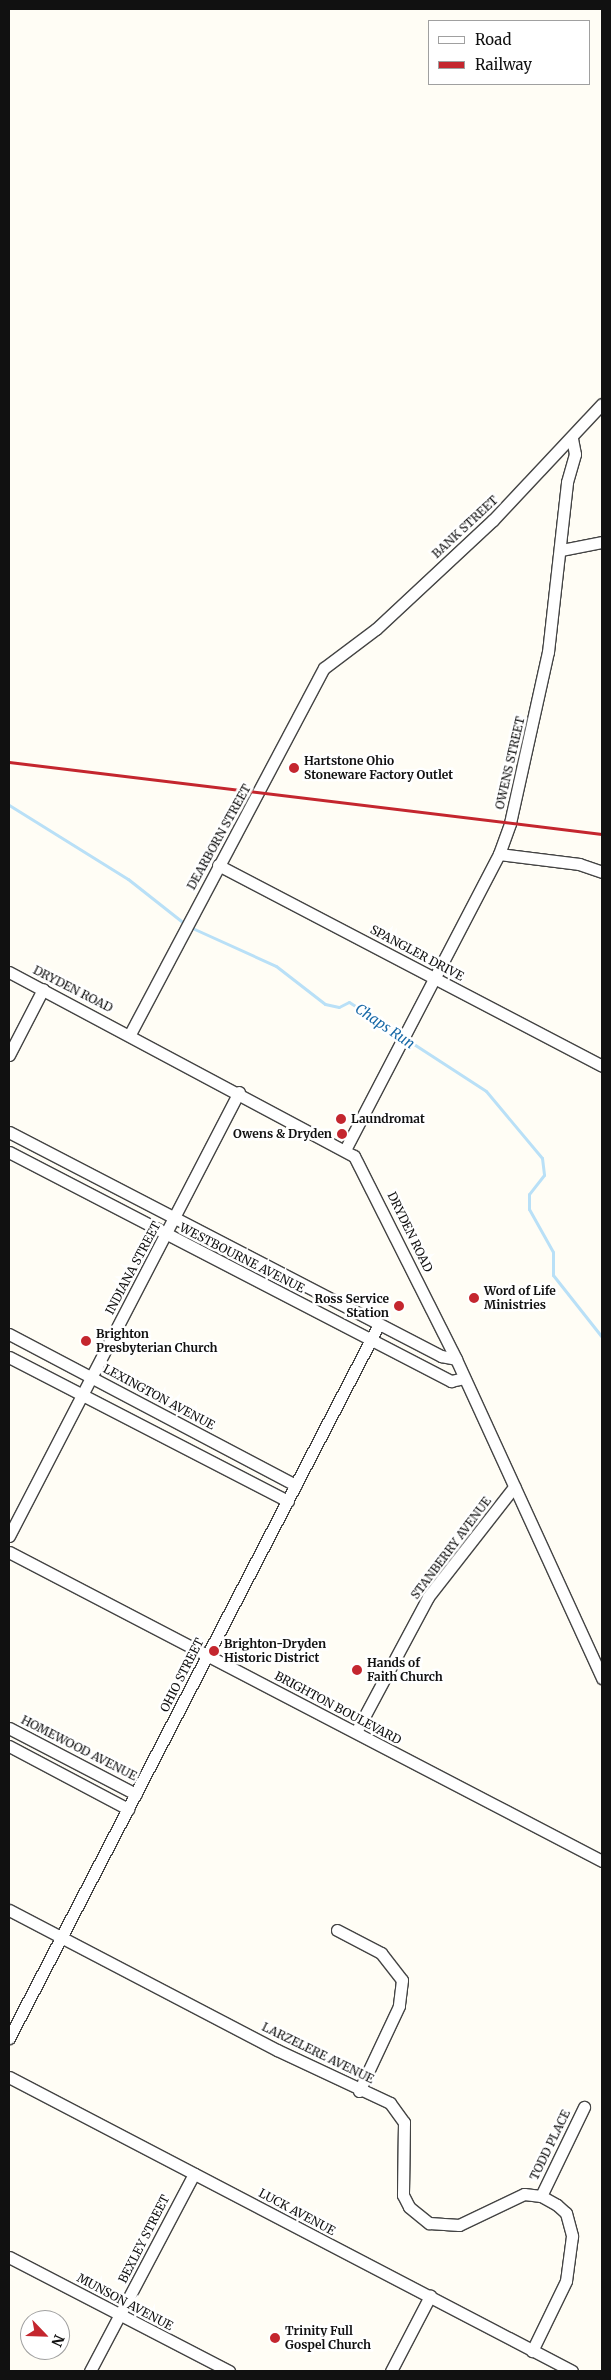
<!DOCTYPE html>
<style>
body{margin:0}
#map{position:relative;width:611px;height:2380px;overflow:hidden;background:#fffdf5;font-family:Merriweather,serif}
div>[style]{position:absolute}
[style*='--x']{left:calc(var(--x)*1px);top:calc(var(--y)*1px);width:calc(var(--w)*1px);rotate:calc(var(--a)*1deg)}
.stream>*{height:3px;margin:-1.5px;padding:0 1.5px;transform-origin:1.5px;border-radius:1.5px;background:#b9e0f7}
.roads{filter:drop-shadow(1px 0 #444) drop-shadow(-1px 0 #444) drop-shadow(0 1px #444) drop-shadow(0 -1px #444)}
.minor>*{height:11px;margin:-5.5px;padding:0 5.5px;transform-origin:5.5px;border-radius:5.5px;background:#fff}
.rail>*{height:3px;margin:-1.5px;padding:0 1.5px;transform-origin:1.5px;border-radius:1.5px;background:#c4262e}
.dots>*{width:14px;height:14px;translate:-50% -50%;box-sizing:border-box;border:2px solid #fff;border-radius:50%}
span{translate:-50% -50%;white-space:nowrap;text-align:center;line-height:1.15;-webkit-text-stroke:5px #fff;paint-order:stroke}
.street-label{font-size:12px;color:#111}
.poi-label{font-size:12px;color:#111;font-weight:700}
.left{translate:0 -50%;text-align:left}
.right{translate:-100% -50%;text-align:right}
.water-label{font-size:14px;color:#1768a6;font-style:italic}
.frame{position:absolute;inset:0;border:10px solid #111;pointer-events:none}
.legend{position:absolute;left:428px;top:20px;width:162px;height:65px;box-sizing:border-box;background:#fff;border:1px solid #a0a0a0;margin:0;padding:6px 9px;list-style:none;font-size:15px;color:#111}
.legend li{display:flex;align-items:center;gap:10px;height:25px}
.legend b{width:25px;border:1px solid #a0a0a0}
.north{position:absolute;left:20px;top:2310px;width:50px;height:50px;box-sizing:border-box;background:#fff;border:1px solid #a0a0a0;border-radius:50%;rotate:114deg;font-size:14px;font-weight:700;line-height:20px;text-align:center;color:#111}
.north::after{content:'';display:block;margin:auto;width:18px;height:22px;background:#c4262e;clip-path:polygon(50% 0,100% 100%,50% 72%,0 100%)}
</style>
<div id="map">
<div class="stream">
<div style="--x:9;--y:805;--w:140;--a:31.9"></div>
<div style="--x:128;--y:879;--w:73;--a:38.3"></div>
<div style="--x:190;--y:927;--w:94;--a:24.4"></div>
<div style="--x:276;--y:966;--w:62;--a:37.8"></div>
<div style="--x:325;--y:1004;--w:14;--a:12"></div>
<div style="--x:339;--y:1007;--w:11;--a:-27"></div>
<div style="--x:349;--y:1002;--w:62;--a:32.4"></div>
<div style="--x:406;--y:1039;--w:95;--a:33"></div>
<div style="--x:486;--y:1091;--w:87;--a:50.1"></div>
<div style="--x:542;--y:1158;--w:17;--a:83"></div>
<div style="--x:544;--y:1175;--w:24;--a:128"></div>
<div style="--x:529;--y:1194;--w:15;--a:90"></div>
<div style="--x:529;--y:1209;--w:49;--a:60.8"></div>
<div style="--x:553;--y:1252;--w:23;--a:90"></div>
<div style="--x:553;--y:1275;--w:79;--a:51.7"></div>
</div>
<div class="roads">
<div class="minor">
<div style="--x:561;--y:550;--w:42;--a:-11"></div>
<div style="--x:499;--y:854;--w:81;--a:7.1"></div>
<div style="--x:579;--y:864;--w:24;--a:19"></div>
<div style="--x:218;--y:865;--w:433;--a:27.6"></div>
<div style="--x:9;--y:972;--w:391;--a:28.1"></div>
<div style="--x:354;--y:1156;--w:227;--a:63.3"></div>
<div style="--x:456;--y:1359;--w:351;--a:65.4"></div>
<div style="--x:130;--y:1034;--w:414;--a:-62.1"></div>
<div style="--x:324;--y:668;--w:65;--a:-36.9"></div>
<div style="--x:376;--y:629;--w:160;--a:-43"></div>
<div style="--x:493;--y:520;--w:159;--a:-46.8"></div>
<div style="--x:9;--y:1055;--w:74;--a:-62.7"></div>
<div style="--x:9;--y:1132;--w:487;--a:27.4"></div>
<div style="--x:441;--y:1356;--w:15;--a:11"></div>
<div style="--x:346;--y:1148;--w:331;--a:-62.5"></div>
<div style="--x:499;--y:854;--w:33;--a:-70"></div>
<div style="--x:510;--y:823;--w:175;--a:-77.5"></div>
<div style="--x:548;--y:652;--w:171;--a:-83.6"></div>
<div style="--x:567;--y:482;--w:29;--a:-74"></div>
<div style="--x:575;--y:454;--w:16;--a:-101"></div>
<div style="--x:9;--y:1152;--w:498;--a:27.4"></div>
<div style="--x:451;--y:1381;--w:13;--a:-13"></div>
<div style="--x:9;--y:1334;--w:324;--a:27.8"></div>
<div style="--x:9;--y:1357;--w:314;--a:27.3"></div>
<div style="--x:9;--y:1536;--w:500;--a:-62.62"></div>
<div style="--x:9;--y:1552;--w:669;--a:27.52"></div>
<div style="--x:9;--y:1728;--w:143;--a:27.5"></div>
<div style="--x:356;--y:1732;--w:153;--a:-61.9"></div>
<div style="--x:428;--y:1597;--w:140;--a:-52"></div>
<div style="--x:9;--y:1746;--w:135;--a:27.9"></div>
<div style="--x:9;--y:1910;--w:302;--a:27.6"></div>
<div style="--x:277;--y:2050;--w:125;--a:25.1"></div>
<div style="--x:390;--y:2103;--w:24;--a:54"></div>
<div style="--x:404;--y:2122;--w:73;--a:90.8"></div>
<div style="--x:403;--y:2195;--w:13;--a:63"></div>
<div style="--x:409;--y:2207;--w:26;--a:39"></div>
<div style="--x:429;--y:2223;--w:30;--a:4"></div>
<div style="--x:459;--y:2225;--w:72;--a:-25.5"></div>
<div style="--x:524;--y:2194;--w:17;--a:7"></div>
<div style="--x:541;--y:2196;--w:18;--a:29"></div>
<div style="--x:557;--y:2205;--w:12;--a:42"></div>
<div style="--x:566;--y:2213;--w:24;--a:75"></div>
<div style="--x:572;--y:2236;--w:45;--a:97.6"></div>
<div style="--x:566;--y:2281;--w:78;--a:115.9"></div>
<div style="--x:337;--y:1930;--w:50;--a:27.6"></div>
<div style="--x:381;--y:1953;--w:34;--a:52"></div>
<div style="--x:402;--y:1980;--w:26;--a:97"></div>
<div style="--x:399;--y:2006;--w:94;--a:115.2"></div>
<div style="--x:9;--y:2038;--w:804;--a:-62.61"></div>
<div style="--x:9;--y:2077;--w:635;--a:27.57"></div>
<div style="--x:541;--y:2196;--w:99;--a:-64.2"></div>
<div style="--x:9;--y:2257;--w:248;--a:27.4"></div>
<div style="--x:90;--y:2371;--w:223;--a:-62.2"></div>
<div style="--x:391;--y:2371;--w:85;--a:-62.5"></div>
</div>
</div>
<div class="rail">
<div style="--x:9;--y:762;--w:597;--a:6.92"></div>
</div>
<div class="dots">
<div style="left:294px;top:768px;background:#c4262e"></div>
<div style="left:341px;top:1119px;background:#c4262e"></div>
<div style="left:342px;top:1134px;background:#c4262e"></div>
<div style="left:474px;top:1298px;background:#c4262e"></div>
<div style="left:399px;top:1306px;background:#c4262e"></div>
<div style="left:86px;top:1341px;background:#c4262e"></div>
<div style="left:214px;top:1651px;background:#c4262e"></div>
<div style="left:357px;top:1670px;background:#c4262e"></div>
<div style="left:275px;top:2338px;background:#c4262e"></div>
</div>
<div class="street-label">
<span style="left:465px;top:527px;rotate:-43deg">BANK STREET</span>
<span style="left:510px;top:763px;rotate:-77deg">OWENS STREET</span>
<span style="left:219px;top:837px;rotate:-61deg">DEARBORN STREET</span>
<span style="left:417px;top:953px;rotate:28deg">SPANGLER DRIVE</span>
<span style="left:73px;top:989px;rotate:27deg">DRYDEN ROAD</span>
<span style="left:410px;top:1232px;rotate:64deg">DRYDEN ROAD</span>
<span style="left:242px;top:1258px;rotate:27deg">WESTBOURNE AVENUE</span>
<span style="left:133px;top:1268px;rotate:-62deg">INDIANA STREET</span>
<span style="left:159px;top:1397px;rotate:28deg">LEXINGTON AVENUE</span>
<span style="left:451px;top:1548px;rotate:-53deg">STANBERRY AVENUE</span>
<span style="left:182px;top:1675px;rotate:-63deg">OHIO STREET</span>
<span style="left:338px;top:1708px;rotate:28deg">BRIGHTON BOULEVARD</span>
<span style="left:79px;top:1748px;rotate:27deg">HOMEWOOD AVENUE</span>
<span style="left:318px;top:2053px;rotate:26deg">LARZELERE AVENUE</span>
<span style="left:550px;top:2145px;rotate:-64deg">TODD PLACE</span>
<span style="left:297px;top:2212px;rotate:28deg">LUCK AVENUE</span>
<span style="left:144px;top:2239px;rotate:-63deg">BEXLEY STREET</span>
<span style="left:125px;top:2302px;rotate:28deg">MUNSON AVENUE</span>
</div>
<div class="poi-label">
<span class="left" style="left:304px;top:768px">Hartstone Ohio<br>Stoneware Factory Outlet</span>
<span class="left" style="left:351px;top:1119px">Laundromat</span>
<span class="right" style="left:332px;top:1134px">Owens &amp; Dryden</span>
<span class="left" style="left:484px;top:1298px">Word of Life<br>Ministries</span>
<span class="right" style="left:389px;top:1306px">Ross Service<br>Station</span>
<span class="left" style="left:96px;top:1341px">Brighton<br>Presbyterian Church</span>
<span class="left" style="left:224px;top:1651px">Brighton-Dryden<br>Historic District</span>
<span class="left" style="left:367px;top:1670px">Hands of<br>Faith Church</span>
<span class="left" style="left:285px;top:2338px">Trinity Full<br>Gospel Church</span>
</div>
<div class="water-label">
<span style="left:385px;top:1026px;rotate:34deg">Chaps Run</span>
</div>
<div class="frame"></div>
<ul class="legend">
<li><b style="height:6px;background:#fff"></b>Road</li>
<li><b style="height:6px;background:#c4262e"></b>Railway</li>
</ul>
<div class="north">N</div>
</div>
